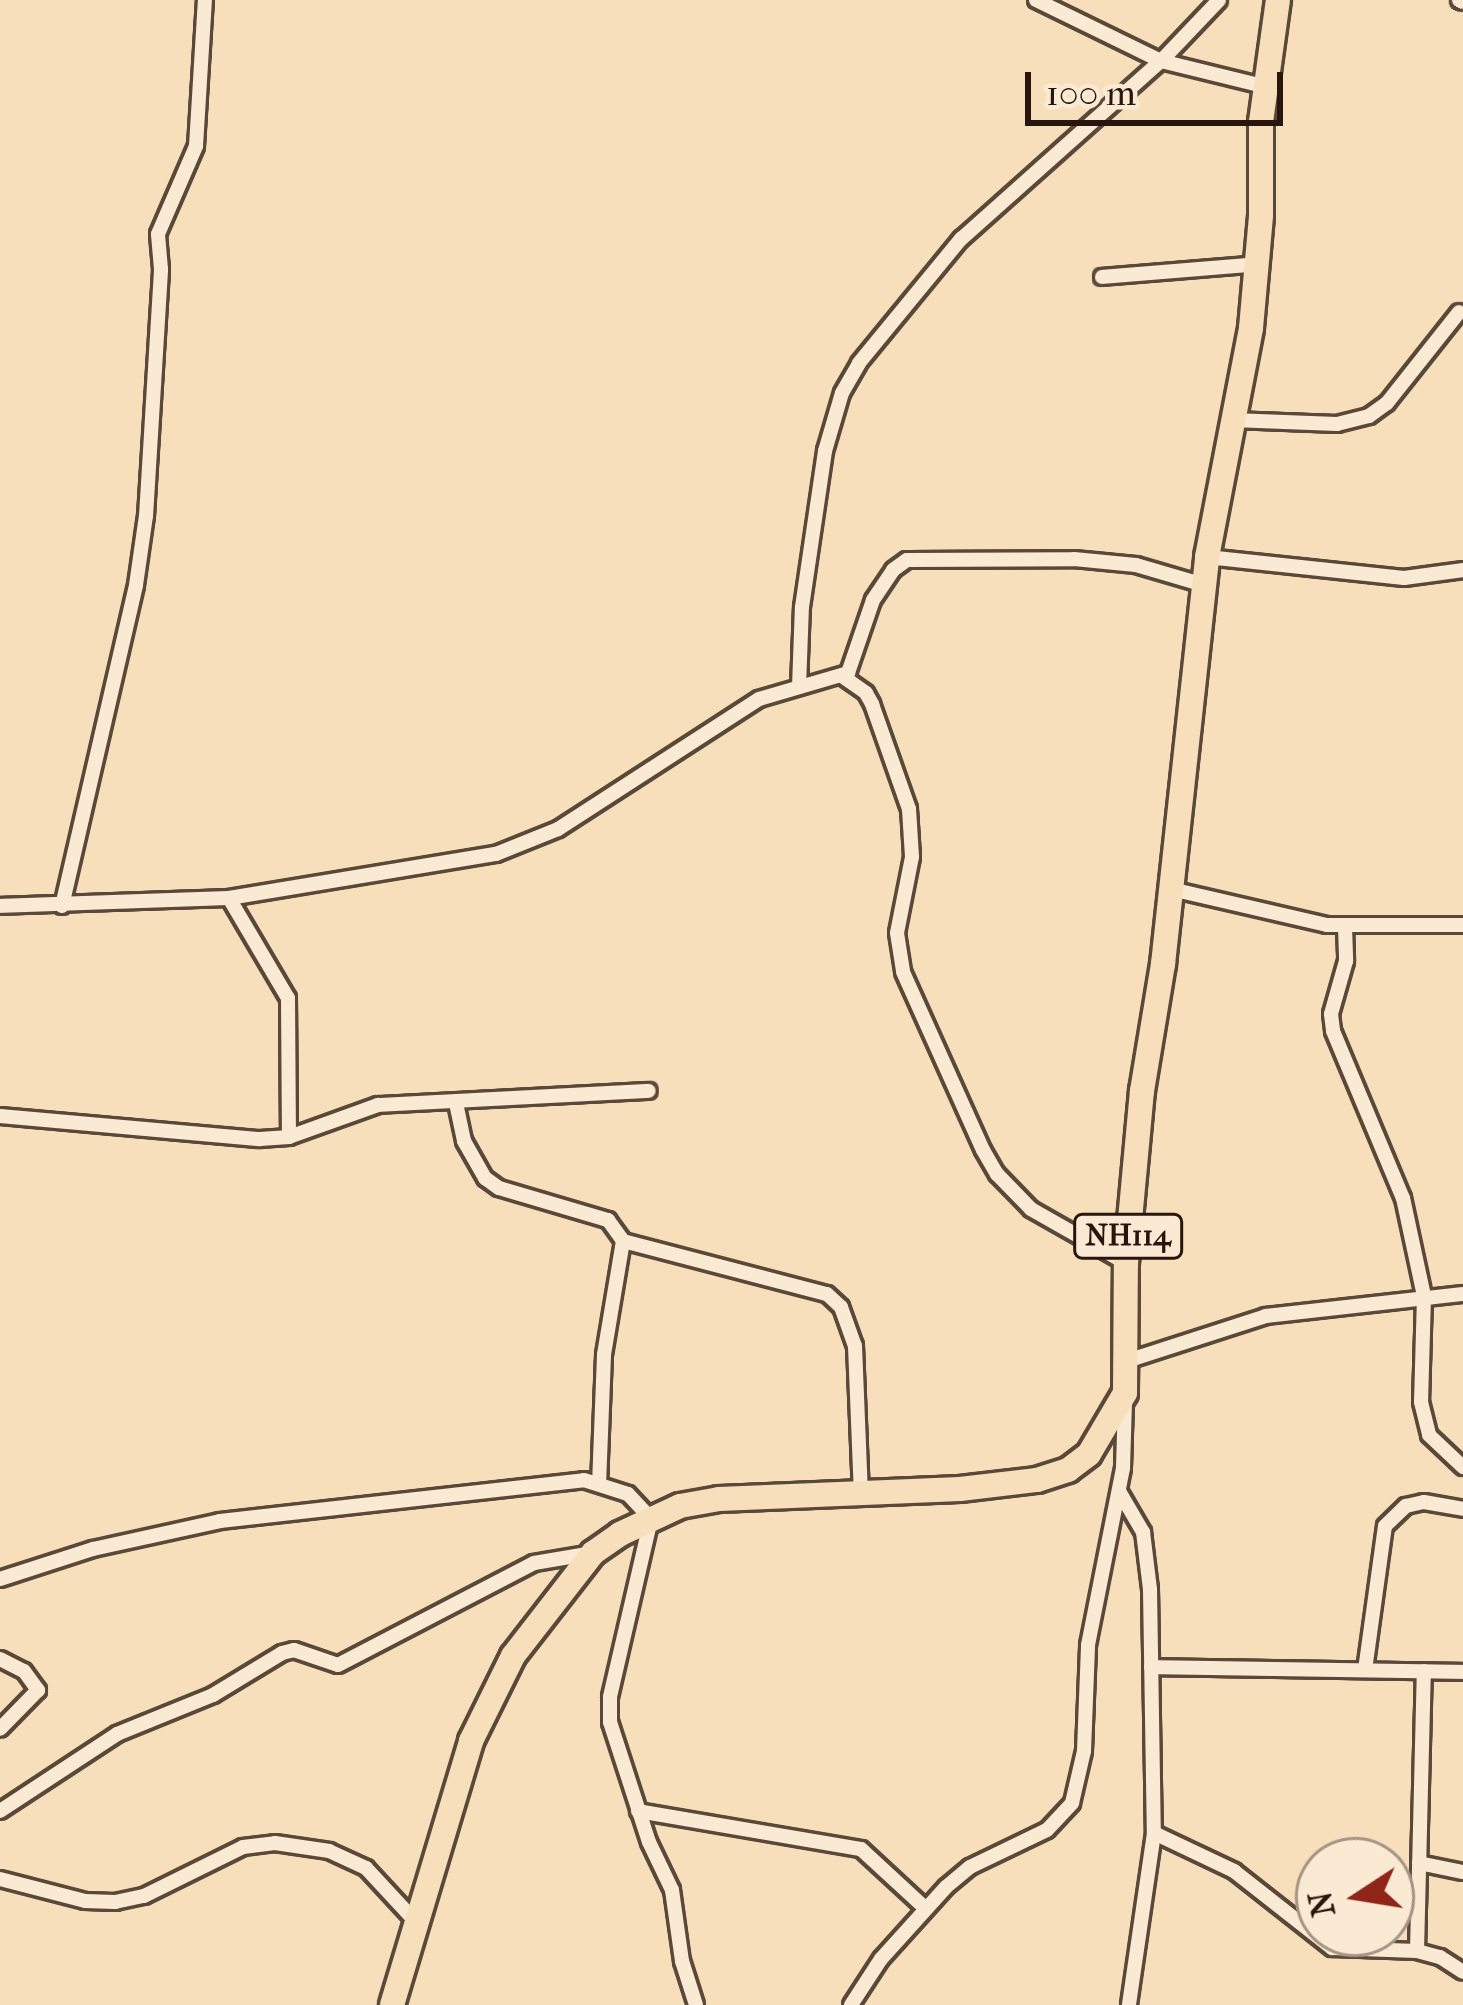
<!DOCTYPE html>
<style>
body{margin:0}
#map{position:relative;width:1463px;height:2005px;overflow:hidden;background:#f7dfbb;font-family:"IM FELL French Canon",serif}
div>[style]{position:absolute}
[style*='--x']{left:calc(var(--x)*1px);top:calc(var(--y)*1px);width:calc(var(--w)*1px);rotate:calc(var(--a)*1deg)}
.roads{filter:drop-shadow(3px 0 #5a4838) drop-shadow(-3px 0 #5a4838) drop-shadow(0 3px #5a4838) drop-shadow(0 -3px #5a4838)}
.street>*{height:14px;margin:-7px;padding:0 7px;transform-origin:7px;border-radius:7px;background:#faead3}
.highway>*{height:24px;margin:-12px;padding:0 12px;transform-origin:12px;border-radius:12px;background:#f7dfbb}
span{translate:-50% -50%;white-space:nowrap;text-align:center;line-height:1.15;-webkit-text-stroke:9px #faead3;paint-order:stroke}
.shield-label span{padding:3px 9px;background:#faead3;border:3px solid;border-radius:9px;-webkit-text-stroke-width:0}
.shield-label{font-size:30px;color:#26160d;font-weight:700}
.north{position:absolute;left:1295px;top:1837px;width:120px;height:120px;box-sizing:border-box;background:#faead3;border:3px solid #a59584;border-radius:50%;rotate:258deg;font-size:33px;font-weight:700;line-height:48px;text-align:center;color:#26160d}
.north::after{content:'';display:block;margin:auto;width:42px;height:54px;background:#8f2418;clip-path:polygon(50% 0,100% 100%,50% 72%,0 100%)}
.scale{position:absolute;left:1025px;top:72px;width:258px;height:54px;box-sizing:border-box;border:6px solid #26160d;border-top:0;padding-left:15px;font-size:36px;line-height:42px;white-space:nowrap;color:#26160d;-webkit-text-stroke:9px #faead3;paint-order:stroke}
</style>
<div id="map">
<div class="roads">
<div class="street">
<div style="--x:1036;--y:0;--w:139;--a:26"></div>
<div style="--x:1161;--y:61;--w:105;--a:13.8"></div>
<div style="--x:1459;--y:0;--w:4;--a:27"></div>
<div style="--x:1102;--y:277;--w:158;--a:-4.7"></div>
<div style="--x:1232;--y:420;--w:105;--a:2.2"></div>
<div style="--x:1337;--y:424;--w:33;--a:-14"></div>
<div style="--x:1369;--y:416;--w:22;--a:-36"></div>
<div style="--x:1387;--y:403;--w:116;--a:-51.6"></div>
<div style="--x:1207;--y:557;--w:198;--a:6.1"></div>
<div style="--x:1404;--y:578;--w:60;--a:-7.7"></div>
<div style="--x:842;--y:676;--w:29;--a:35"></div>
<div style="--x:866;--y:693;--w:13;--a:61"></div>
<div style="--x:872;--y:704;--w:111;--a:70.6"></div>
<div style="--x:909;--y:809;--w:48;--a:86.4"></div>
<div style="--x:912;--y:857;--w:77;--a:101.2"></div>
<div style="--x:897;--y:933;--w:39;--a:81"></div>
<div style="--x:903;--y:972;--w:195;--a:65.8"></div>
<div style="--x:983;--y:1150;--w:28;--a:60"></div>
<div style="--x:997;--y:1174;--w:49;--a:45.8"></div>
<div style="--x:1031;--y:1209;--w:109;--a:29.6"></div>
<div style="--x:799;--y:687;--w:80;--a:-87.9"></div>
<div style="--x:802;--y:607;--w:158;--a:-81.6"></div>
<div style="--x:825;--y:451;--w:60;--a:-73.7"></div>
<div style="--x:842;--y:393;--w:34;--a:-60"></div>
<div style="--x:859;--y:363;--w:161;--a:-50.6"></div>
<div style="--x:961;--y:239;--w:268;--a:-41.7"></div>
<div style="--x:1161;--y:61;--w:84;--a:-46.4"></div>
<div style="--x:1171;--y:889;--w:160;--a:13"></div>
<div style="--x:1327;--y:925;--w:136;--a:0"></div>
<div style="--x:229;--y:898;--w:116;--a:59.5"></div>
<div style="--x:288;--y:998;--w:139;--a:89.6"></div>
<div style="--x:0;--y:906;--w:229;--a:-2"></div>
<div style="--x:229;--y:898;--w:271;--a:-9.4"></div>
<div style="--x:496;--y:854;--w:67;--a:-22"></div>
<div style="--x:558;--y:829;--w:239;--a:-32.9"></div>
<div style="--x:759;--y:699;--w:93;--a:-16.3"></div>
<div style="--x:848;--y:673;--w:77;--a:-71.1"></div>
<div style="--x:873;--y:600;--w:36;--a:-56"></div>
<div style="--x:893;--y:570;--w:17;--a:-36"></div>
<div style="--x:907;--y:560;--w:167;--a:-0.3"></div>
<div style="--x:1074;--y:559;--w:62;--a:5.5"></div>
<div style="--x:1136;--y:565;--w:71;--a:16.4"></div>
<div style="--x:62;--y:906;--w:329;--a:-77"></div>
<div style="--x:136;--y:585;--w:70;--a:-81.8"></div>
<div style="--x:146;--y:516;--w:247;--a:-86.5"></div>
<div style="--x:161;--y:269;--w:35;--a:-95"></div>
<div style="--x:158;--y:234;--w:96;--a:-66.6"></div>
<div style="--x:196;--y:146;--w:146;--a:-86.5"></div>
<div style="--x:1345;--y:927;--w:34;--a:88"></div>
<div style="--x:1346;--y:961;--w:55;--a:105.8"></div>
<div style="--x:1331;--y:1014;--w:17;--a:83"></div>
<div style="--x:1333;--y:1031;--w:181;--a:67.3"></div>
<div style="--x:1403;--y:1198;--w:100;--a:77.9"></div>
<div style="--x:1424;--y:1296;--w:106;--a:91.6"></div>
<div style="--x:1421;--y:1402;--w:34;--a:76"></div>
<div style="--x:1429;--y:1435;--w:47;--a:43.3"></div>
<div style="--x:456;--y:1103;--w:39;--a:78"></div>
<div style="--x:464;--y:1141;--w:43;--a:60.4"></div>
<div style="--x:485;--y:1178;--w:17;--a:36"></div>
<div style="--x:499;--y:1188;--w:114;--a:16.4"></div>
<div style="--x:608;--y:1220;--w:26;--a:54"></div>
<div style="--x:623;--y:1241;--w:116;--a:99.5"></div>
<div style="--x:604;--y:1355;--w:129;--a:92.2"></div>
<div style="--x:0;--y:1116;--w:261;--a:5.1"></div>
<div style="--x:260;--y:1139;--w:29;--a:-4"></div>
<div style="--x:289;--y:1137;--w:95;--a:-19.8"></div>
<div style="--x:378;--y:1105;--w:271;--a:-3"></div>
<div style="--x:623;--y:1241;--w:211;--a:14.6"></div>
<div style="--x:827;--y:1294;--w:19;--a:43"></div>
<div style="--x:841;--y:1307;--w:41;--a:70.3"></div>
<div style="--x:855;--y:1346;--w:147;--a:87.7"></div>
<div style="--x:1130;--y:1360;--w:143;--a:-17.9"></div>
<div style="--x:1266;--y:1316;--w:198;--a:-6.4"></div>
<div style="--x:1119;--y:1491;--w:48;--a:59.7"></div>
<div style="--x:1143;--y:1532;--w:57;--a:83"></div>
<div style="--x:1150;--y:1589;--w:244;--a:89.1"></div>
<div style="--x:1154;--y:1833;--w:174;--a:98.3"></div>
<div style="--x:0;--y:1579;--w:98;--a:-17.9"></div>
<div style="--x:93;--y:1549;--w:130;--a:-12.4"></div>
<div style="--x:220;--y:1521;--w:366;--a:-6.4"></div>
<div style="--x:584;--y:1480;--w:46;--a:17.7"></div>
<div style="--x:628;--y:1494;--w:34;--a:47"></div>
<div style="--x:651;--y:1519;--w:183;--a:103"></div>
<div style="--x:610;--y:1697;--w:25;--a:90"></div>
<div style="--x:610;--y:1722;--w:126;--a:72"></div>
<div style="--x:649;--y:1842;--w:53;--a:64.4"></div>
<div style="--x:672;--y:1890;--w:72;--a:82"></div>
<div style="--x:682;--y:1961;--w:46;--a:72.3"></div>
<div style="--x:0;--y:1659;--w:27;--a:27"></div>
<div style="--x:24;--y:1671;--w:24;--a:54"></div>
<div style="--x:38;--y:1690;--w:54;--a:134.3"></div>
<div style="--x:1151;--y:1667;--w:312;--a:0.9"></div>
<div style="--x:1365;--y:1670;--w:145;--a:-82.1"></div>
<div style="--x:1385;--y:1526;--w:29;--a:-44"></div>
<div style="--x:1406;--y:1506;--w:18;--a:-13"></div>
<div style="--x:1424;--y:1502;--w:40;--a:10"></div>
<div style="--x:0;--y:1811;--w:140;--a:-33.3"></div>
<div style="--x:117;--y:1734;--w:104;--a:-22.1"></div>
<div style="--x:213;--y:1695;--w:81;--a:-31.3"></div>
<div style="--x:282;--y:1653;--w:12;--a:-14"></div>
<div style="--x:294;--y:1650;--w:46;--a:18.8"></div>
<div style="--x:338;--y:1665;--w:221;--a:-27.5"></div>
<div style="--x:534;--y:1563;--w:60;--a:-9.6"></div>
<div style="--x:638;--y:1811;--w:226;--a:9.7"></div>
<div style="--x:861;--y:1849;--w:88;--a:42.7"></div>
<div style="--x:1154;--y:1833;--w:89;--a:25.4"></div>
<div style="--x:1234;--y:1871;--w:125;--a:38.2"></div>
<div style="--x:1332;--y:1948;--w:85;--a:2"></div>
<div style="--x:1417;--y:1951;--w:24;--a:15"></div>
<div style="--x:1440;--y:1957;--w:27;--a:33"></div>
<div style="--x:1419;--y:1863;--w:45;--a:11.6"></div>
<div style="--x:0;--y:1879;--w:88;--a:14.5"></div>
<div style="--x:85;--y:1901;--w:30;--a:2"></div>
<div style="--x:115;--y:1902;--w:30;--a:-12"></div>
<div style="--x:144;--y:1896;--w:110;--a:-26.3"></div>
<div style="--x:243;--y:1847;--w:32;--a:-7"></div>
<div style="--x:275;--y:1843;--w:55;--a:8.4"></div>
<div style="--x:329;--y:1851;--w:41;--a:24.7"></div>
<div style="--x:366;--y:1868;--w:75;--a:47.2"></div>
<div style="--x:1417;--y:1951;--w:280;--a:-88.6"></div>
<div style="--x:851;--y:2005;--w:55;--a:-56.9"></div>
<div style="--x:881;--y:1959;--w:97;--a:-47.9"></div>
<div style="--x:946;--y:1887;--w:31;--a:-40"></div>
<div style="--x:970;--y:1867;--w:85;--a:-25.7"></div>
<div style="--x:1047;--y:1830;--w:37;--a:-47"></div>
<div style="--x:1072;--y:1803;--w:53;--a:-77"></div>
<div style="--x:1084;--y:1751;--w:106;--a:-87.8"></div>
<div style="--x:1088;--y:1645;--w:180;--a:-78.8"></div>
<div style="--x:1123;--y:1468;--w:68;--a:-88.3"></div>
</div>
<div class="highway">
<div style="--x:392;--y:2005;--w:276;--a:-73.3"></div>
<div style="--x:471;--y:1741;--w:95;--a:-63.7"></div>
<div style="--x:513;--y:1656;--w:130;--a:-52.2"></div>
<div style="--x:593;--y:1553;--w:33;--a:-35"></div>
<div style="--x:620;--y:1534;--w:66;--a:-25"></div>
<div style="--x:680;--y:1506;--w:40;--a:-10"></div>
<div style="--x:719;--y:1499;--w:241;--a:-2.4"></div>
<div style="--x:960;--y:1489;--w:78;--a:-6.7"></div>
<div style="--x:1037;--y:1480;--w:33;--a:-18"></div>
<div style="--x:1068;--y:1470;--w:26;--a:-37"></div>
<div style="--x:1089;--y:1454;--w:71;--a:-59.5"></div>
<div style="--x:1125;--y:1393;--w:130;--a:-89.6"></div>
<div style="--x:1126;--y:1263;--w:173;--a:-84.7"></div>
<div style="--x:1142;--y:1091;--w:129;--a:-80.6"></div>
<div style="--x:1163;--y:964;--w:409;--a:-83.8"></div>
<div style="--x:1207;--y:557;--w:233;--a:-79.1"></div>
<div style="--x:1251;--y:328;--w:113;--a:-84.9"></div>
<div style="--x:1261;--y:215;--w:93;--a:-90"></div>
<div style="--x:1261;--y:122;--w:123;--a:-82.1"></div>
</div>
</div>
<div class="shield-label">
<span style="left:1128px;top:1236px">NH114</span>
</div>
<div class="north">N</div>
<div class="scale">100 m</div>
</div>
